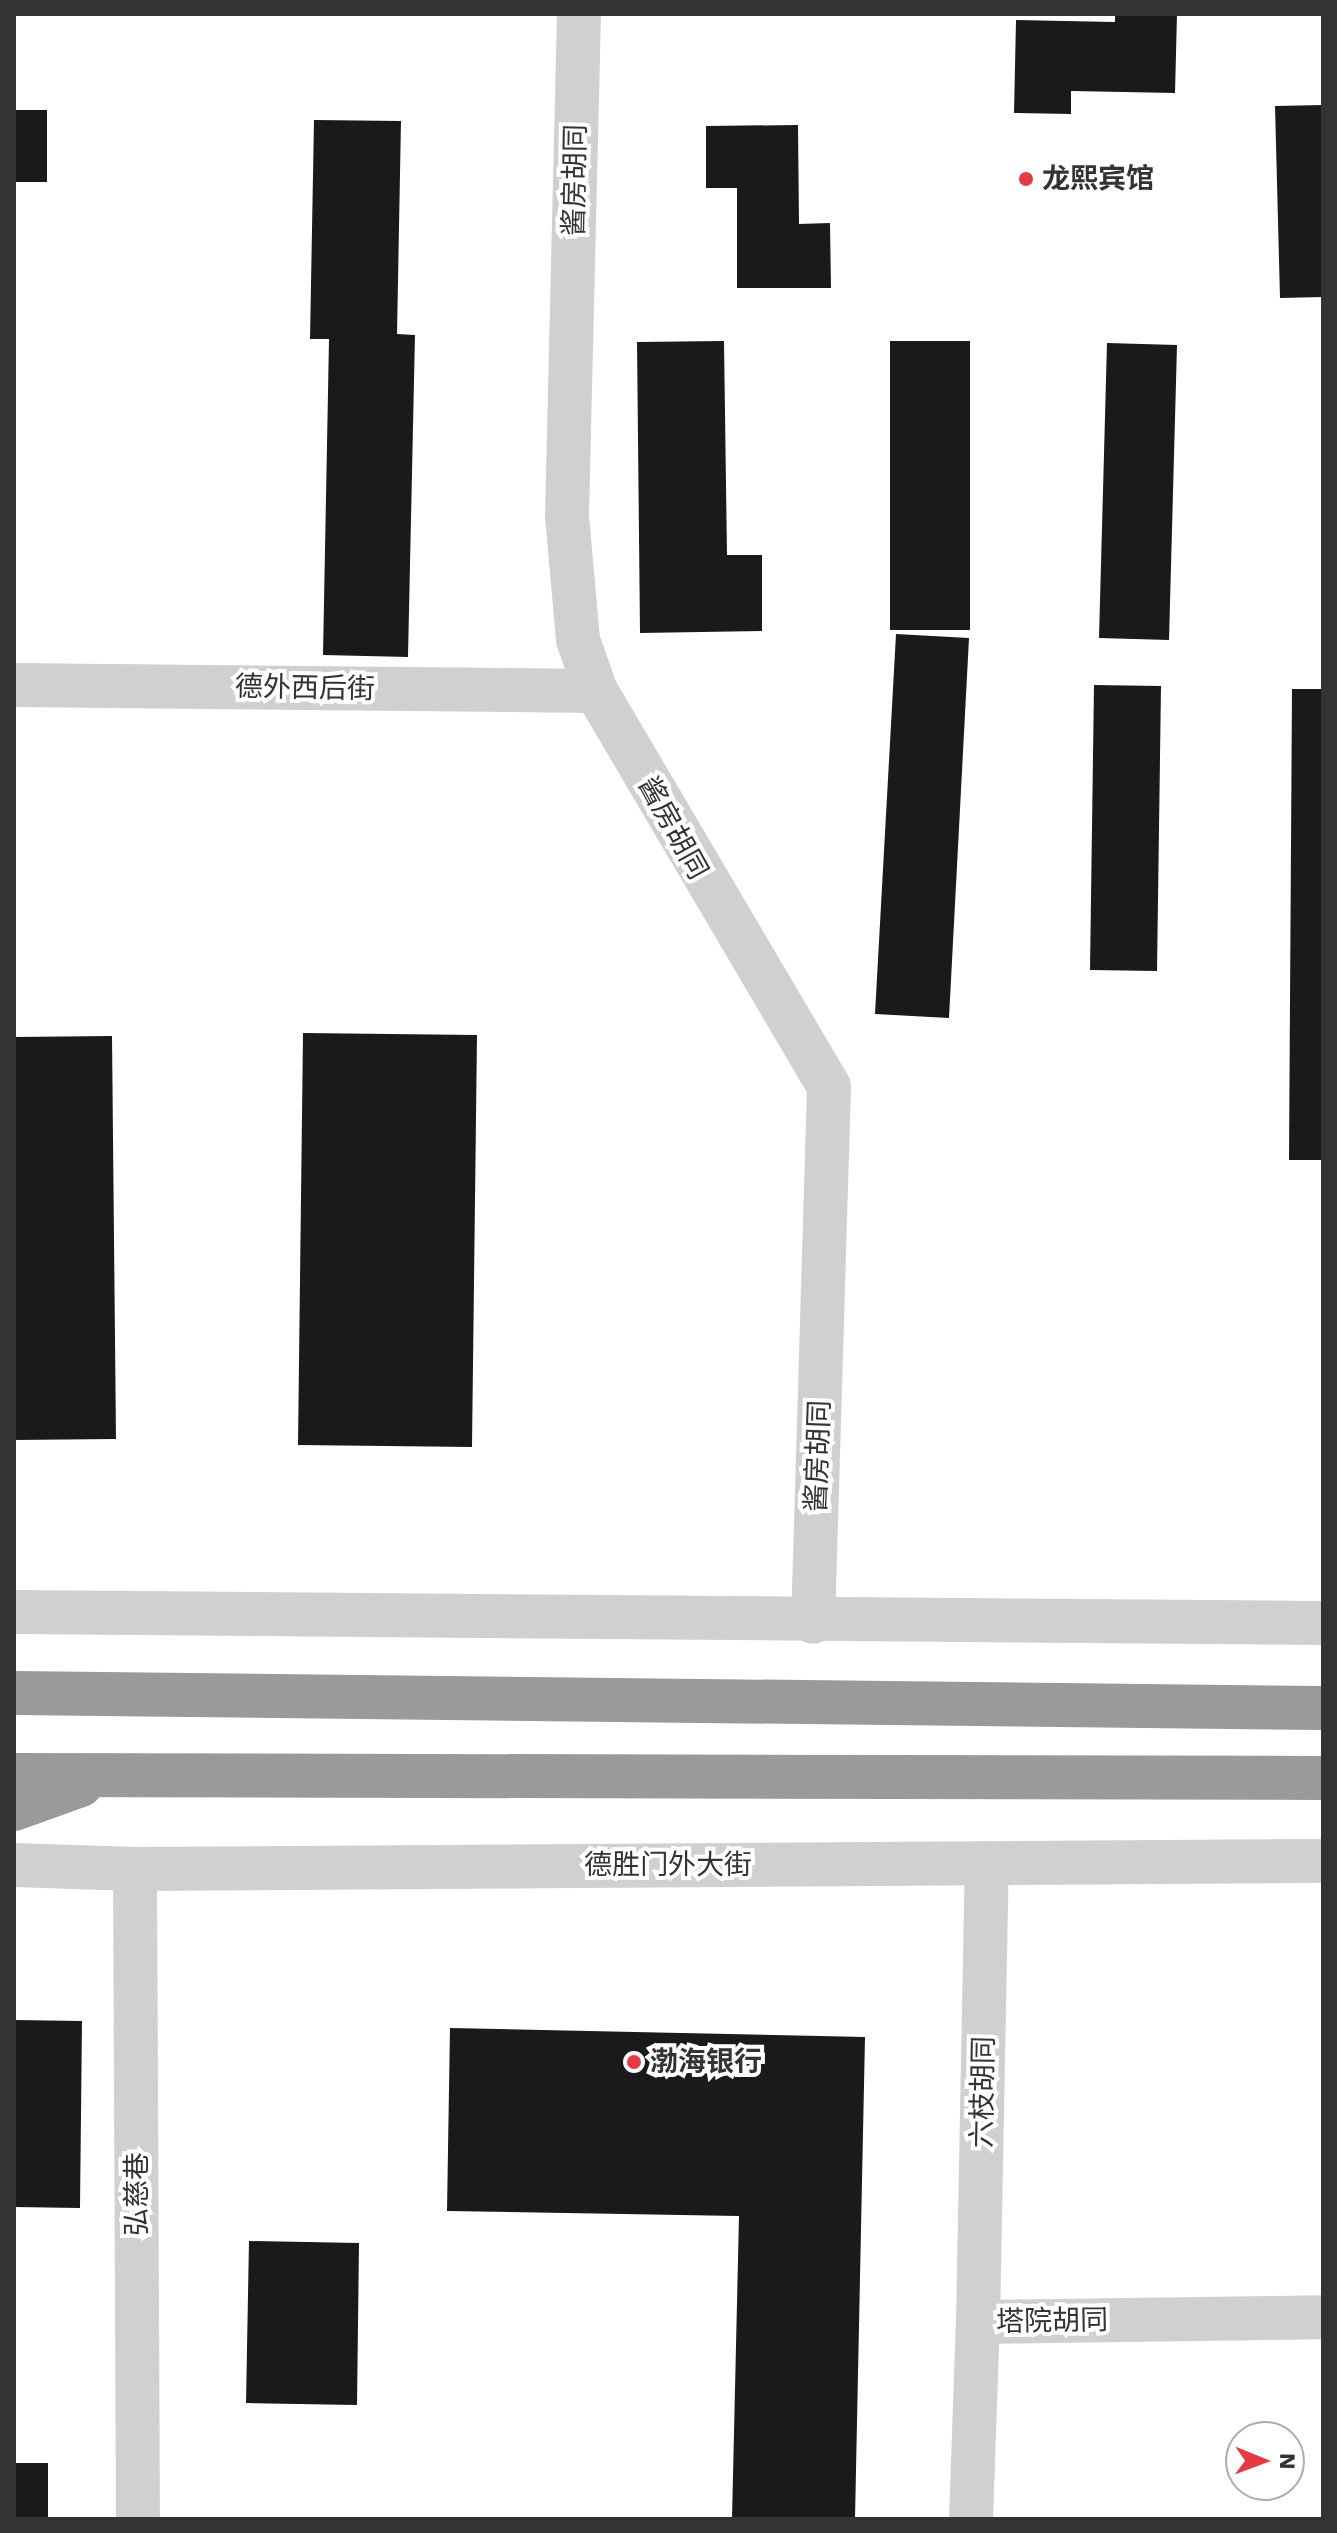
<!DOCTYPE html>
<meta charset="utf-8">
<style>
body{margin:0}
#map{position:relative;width:1337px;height:2533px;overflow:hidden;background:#fff;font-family:"Work Sans","Noto Sans SC",sans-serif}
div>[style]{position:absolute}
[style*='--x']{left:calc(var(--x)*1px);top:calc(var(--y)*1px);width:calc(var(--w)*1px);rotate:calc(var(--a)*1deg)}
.building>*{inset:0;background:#1a1a1a}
.minor>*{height:44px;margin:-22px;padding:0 22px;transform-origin:22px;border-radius:22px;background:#d0d0d0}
.highway>*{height:44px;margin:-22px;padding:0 22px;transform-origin:22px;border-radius:22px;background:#9a9a9a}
.dots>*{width:22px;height:22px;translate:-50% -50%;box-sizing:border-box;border:4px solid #fff;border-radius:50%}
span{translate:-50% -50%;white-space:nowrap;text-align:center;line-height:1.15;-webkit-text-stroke:8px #fff;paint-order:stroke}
.poi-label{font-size:28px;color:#333;font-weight:700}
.left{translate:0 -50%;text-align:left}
.street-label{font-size:28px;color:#333}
.frame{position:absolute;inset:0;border:16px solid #333;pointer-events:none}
.north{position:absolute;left:1225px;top:2421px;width:80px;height:80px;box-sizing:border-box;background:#fff;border:2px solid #adadad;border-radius:50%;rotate:91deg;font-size:22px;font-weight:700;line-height:32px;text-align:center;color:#333}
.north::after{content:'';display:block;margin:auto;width:28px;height:36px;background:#e63946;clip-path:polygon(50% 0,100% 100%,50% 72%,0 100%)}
</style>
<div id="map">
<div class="building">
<div style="clip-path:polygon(1115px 14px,1177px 14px,1175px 93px,1071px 91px,1071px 114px,1014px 113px,1016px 20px,1115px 22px)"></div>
<div style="clip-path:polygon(1323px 105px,1323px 297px,1280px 298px,1275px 106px)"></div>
<div style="clip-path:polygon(14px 110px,47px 110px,47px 182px,14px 182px)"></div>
<div style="clip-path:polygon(314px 120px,401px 121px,397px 334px,415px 335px,408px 657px,323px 655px,329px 339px,310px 339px)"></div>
<div style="clip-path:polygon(798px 125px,799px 224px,830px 223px,831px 288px,737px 288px,737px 188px,706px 188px,706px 126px)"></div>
<div style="clip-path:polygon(724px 341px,727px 555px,762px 555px,762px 631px,640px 633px,637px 342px)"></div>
<div style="clip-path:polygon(890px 341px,970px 341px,970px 630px,890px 630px)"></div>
<div style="clip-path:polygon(1107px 343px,1177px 345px,1169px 640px,1099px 638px)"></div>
<div style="clip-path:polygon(896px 634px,969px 638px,949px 1018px,875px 1014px)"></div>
<div style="clip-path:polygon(1094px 685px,1161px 686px,1157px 971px,1090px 970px)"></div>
<div style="clip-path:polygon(1292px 689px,1323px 689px,1323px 1160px,1289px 1160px)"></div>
<div style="clip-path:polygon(303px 1033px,477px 1035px,472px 1447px,298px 1445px)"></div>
<div style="clip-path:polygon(112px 1036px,116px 1439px,14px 1440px,14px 1037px)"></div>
<div style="clip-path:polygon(14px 2020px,82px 2021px,80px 2208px,14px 2207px)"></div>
<div style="clip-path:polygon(450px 2028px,865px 2037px,855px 2519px,732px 2519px,739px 2216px,447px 2211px)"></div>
<div style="clip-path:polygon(249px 2241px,359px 2243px,357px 2405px,246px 2403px)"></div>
<div style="clip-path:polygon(14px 2463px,48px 2463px,48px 2519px,14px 2519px)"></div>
</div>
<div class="minor">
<div style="--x:579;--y:14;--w:502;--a:91.37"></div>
<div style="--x:567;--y:516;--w:124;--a:84.9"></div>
<div style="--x:578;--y:640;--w:54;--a:70.6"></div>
<div style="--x:596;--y:691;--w:459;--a:59.5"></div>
<div style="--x:829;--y:1087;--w:535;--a:91.71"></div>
<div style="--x:14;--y:685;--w:582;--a:0.59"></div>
<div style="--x:14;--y:1612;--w:1309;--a:0.48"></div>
<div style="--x:14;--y:1865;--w:121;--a:1.9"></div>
<div style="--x:135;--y:1869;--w:1188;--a:-0.39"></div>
<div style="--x:135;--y:1869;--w:650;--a:89.74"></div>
<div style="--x:978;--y:2322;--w:459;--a:-88.9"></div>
<div style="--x:971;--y:2519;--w:197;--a:-88"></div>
<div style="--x:978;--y:2322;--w:345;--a:-0.8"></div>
</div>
<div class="highway">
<div style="--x:14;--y:1693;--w:1309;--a:0.66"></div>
<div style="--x:14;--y:1775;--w:1309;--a:0.13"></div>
<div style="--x:14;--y:1809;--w:71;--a:-19.7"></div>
</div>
<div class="dots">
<div style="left:1026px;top:179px;background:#e63946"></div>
<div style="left:634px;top:2062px;background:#e63946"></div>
</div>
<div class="poi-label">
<span class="left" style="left:1042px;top:179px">龙熙宾馆</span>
<span class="left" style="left:650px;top:2062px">渤海银行</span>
</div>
<div class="street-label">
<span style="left:575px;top:180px;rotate:-89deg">酱房胡同</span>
<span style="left:305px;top:688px;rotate:1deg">德外西后街</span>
<span style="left:673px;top:828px;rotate:61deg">酱房胡同</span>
<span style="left:818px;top:1456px;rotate:-88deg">酱房胡同</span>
<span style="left:668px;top:1865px">德胜门外大街</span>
<span style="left:983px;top:2092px;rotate:-89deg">六枝胡同</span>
<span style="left:137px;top:2194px;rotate:-90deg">弘慈巷</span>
<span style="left:1052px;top:2321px;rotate:-1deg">塔院胡同</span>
</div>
<div class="frame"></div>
<div class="north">N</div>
</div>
